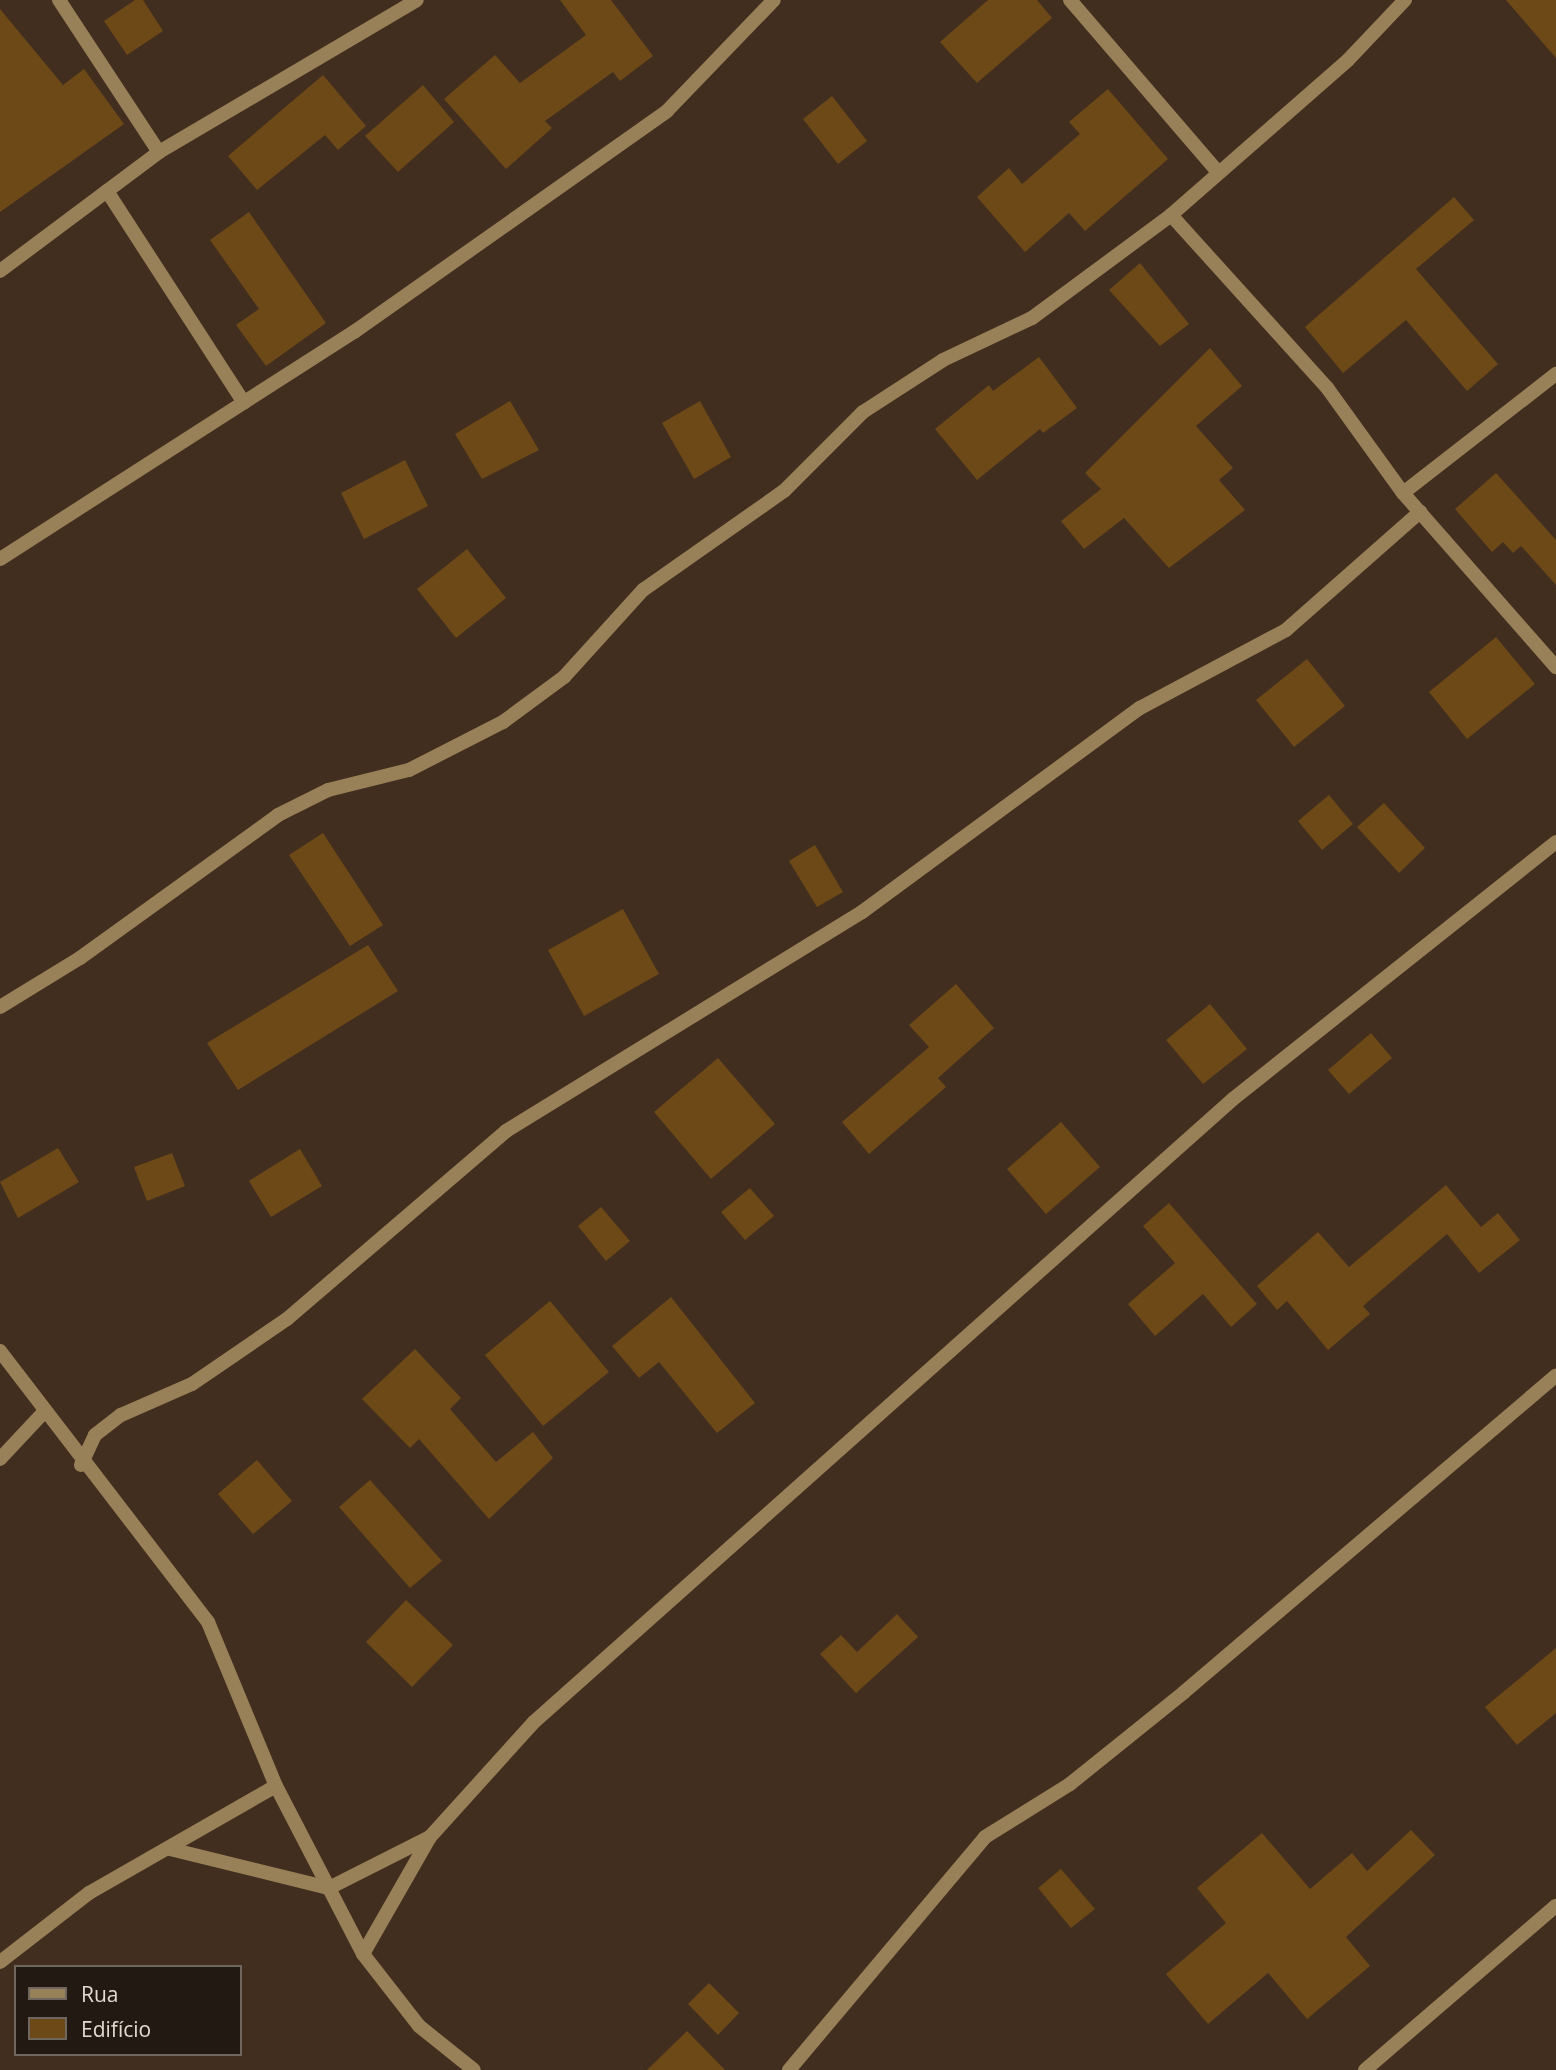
<!DOCTYPE html>
<meta charset="utf-8">
<style>
body{margin:0}
#map{position:relative;width:1556px;height:2070px;overflow:hidden;background:#412e1e;font-family:"Open Sans",sans-serif}
div>[style]{position:absolute}
[style*='--x']{left:calc(var(--x)*1px);top:calc(var(--y)*1px);width:calc(var(--w)*1px);rotate:calc(var(--a)*1deg)}
.building>*{inset:0;background:#6d4918}
.minor>*{height:14px;margin:-7px;padding:0 7px;transform-origin:7px;border-radius:7px;background:#988058}
span{translate:-50% -50%;white-space:nowrap;text-align:center;line-height:1.15;-webkit-text-stroke:5px #211912;paint-order:stroke}
.legend{position:absolute;left:14px;top:1965px;width:228px;height:91px;box-sizing:border-box;background:#211912;border:2px solid #6f665e;margin:0;padding:9px 12px;list-style:none;font-size:21px;color:#e5d9cf}
.legend li{display:flex;align-items:center;gap:14px;height:35px}
.legend b{width:35px;border:2px solid #6f665e}
</style>
<div id="map">
<div class="building">
<div style="clip-path:polygon(135px 0,143px 0,163px 31px,127px 55px,104px 21px)"></div>
<div style="clip-path:polygon(560px 0,611px 0,653px 56px,620px 81px,613px 72px,545px 121px,552px 128px,506px 169px,444px 99px,495px 55px,520px 83px,586px 35px)"></div>
<div style="clip-path:polygon(988px 0,1037px 0,1052px 18px,977px 83px,940px 42px)"></div>
<div style="clip-path:polygon(1506px 0,1556px 0,1556px 58px)"></div>
<div style="clip-path:polygon(0 9px,63px 85px,84px 69px,124px 124px,0 212px)"></div>
<div style="clip-path:polygon(323px 75px,366px 126px,338px 150px,325px 135px,257px 190px,228px 156px)"></div>
<div style="clip-path:polygon(423px 85px,454px 122px,398px 172px,365px 136px)"></div>
<div style="clip-path:polygon(1108px 89px,1168px 159px,1085px 231px,1069px 213px,1025px 252px,977px 197px,1009px 168px,1022px 184px,1080px 134px,1069px 122px)"></div>
<div style="clip-path:polygon(832px 96px,867px 141px,838px 164px,803px 119px)"></div>
<div style="clip-path:polygon(1454px 197px,1474px 220px,1416px 269px,1498px 364px,1467px 391px,1406px 320px,1343px 373px,1305px 327px)"></div>
<div style="clip-path:polygon(249px 212px,326px 323px,266px 366px,236px 325px,259px 309px,210px 240px)"></div>
<div style="clip-path:polygon(1140px 263px,1189px 324px,1160px 346px,1109px 290px)"></div>
<div style="clip-path:polygon(1210px 348px,1242px 386px,1196px 426px,1233px 468px,1219px 480px,1245px 510px,1169px 568px,1124px 518px,1084px 549px,1061px 521px,1101px 489px,1085px 473px)"></div>
<div style="clip-path:polygon(1039px 357px,1077px 408px,1043px 433px,1040px 429px,977px 480px,935px 429px,989px 385px,993px 391px)"></div>
<div style="clip-path:polygon(510px 401px,539px 450px,482px 479px,455px 434px)"></div>
<div style="clip-path:polygon(700px 401px,731px 457px,694px 479px,662px 423px)"></div>
<div style="clip-path:polygon(405px 460px,428px 506px,364px 539px,341px 493px)"></div>
<div style="clip-path:polygon(1496px 473px,1556px 540px,1556px 585px,1521px 546px,1513px 553px,1503px 542px,1492px 552px,1455px 509px)"></div>
<div style="clip-path:polygon(467px 549px,506px 598px,456px 638px,417px 589px)"></div>
<div style="clip-path:polygon(1496px 637px,1535px 684px,1467px 739px,1429px 692px)"></div>
<div style="clip-path:polygon(1307px 659px,1345px 706px,1294px 747px,1256px 700px)"></div>
<div style="clip-path:polygon(1329px 795px,1353px 824px,1322px 850px,1298px 821px)"></div>
<div style="clip-path:polygon(1384px 803px,1425px 848px,1399px 873px,1357px 827px)"></div>
<div style="clip-path:polygon(323px 833px,383px 925px,350px 946px,289px 855px)"></div>
<div style="clip-path:polygon(815px 845px,843px 892px,817px 907px,789px 861px)"></div>
<div style="clip-path:polygon(623px 909px,659px 974px,584px 1016px,548px 950px)"></div>
<div style="clip-path:polygon(368px 945px,398px 991px,238px 1090px,207px 1043px)"></div>
<div style="clip-path:polygon(956px 984px,994px 1028px,938px 1078px,946px 1087px,869px 1154px,842px 1122px,929px 1047px,909px 1025px)"></div>
<div style="clip-path:polygon(1210px 1004px,1247px 1049px,1203px 1084px,1166px 1040px)"></div>
<div style="clip-path:polygon(1371px 1033px,1392px 1058px,1349px 1094px,1328px 1070px)"></div>
<div style="clip-path:polygon(718px 1058px,775px 1124px,711px 1179px,654px 1112px)"></div>
<div style="clip-path:polygon(1061px 1122px,1100px 1167px,1046px 1214px,1007px 1169px)"></div>
<div style="clip-path:polygon(58px 1148px,79px 1182px,18px 1218px,0 1182px)"></div>
<div style="clip-path:polygon(300px 1149px,322px 1186px,271px 1217px,249px 1181px)"></div>
<div style="clip-path:polygon(172px 1153px,185px 1186px,147px 1201px,134px 1167px)"></div>
<div style="clip-path:polygon(1446px 1185px,1481px 1227px,1498px 1213px,1520px 1240px,1479px 1273px,1447px 1234px,1363px 1306px,1370px 1314px,1328px 1350px,1287px 1301px,1277px 1310px,1257px 1286px,1318px 1232px,1349px 1267px)"></div>
<div style="clip-path:polygon(750px 1188px,774px 1216px,745px 1240px,721px 1212px)"></div>
<div style="clip-path:polygon(1169px 1203px,1257px 1304px,1231px 1327px,1203px 1294px,1155px 1336px,1128px 1304px,1175px 1263px,1143px 1226px)"></div>
<div style="clip-path:polygon(601px 1207px,630px 1241px,606px 1261px,578px 1226px)"></div>
<div style="clip-path:polygon(671px 1297px,755px 1403px,717px 1433px,659px 1362px,639px 1378px,612px 1346px)"></div>
<div style="clip-path:polygon(550px 1301px,609px 1372px,543px 1426px,485px 1355px)"></div>
<div style="clip-path:polygon(415px 1349px,461px 1398px,450px 1409px,496px 1462px,533px 1432px,553px 1458px,489px 1519px,419px 1439px,410px 1448px,362px 1399px)"></div>
<div style="clip-path:polygon(257px 1460px,292px 1501px,253px 1534px,218px 1494px)"></div>
<div style="clip-path:polygon(370px 1480px,442px 1561px,410px 1588px,339px 1507px)"></div>
<div style="clip-path:polygon(406px 1600px,453px 1645px,412px 1687px,366px 1642px)"></div>
<div style="clip-path:polygon(897px 1614px,918px 1637px,856px 1693px,820px 1654px,841px 1635px,857px 1652px)"></div>
<div style="clip-path:polygon(1556px 1648px,1556px 1713px,1517px 1745px,1485px 1707px)"></div>
<div style="clip-path:polygon(1411px 1830px,1435px 1855px,1346px 1937px,1370px 1966px,1307px 2019px,1268px 1973px,1208px 2024px,1166px 1974px,1226px 1923px,1197px 1888px,1262px 1833px,1310px 1889px,1352px 1853px,1367px 1871px)"></div>
<div style="clip-path:polygon(1061px 1869px,1095px 1909px,1071px 1928px,1038px 1888px)"></div>
<div style="clip-path:polygon(709px 1983px,739px 2013px,718px 2035px,688px 2004px)"></div>
<div style="clip-path:polygon(687px 2031px,725px 2070px,647px 2070px)"></div>
</div>
<div class="minor">
<div style="--x:59;--y:0;--w:182;--a:56.7"></div>
<div style="--x:1070;--y:0;--w:225;--a:49.3"></div>
<div style="--x:107;--y:191;--w:252;--a:57.1"></div>
<div style="--x:1171;--y:215;--w:234;--a:47.9"></div>
<div style="--x:1328;--y:389;--w:128;--a:54.2"></div>
<div style="--x:1403;--y:493;--w:232;--a:48.7"></div>
<div style="--x:0;--y:271;--w:199;--a:-36.8"></div>
<div style="--x:159;--y:152;--w:299;--a:-30.5"></div>
<div style="--x:1403;--y:493;--w:194;--a:-37.9"></div>
<div style="--x:0;--y:559;--w:421;--a:-32.7"></div>
<div style="--x:354;--y:332;--w:383;--a:-35.2"></div>
<div style="--x:667;--y:111;--w:154;--a:-46.1"></div>
<div style="--x:0;--y:1007;--w:94;--a:-31.5"></div>
<div style="--x:80;--y:958;--w:244;--a:-35.8"></div>
<div style="--x:278;--y:815;--w:56;--a:-26.6"></div>
<div style="--x:328;--y:790;--w:83;--a:-13.9"></div>
<div style="--x:409;--y:770;--w:106;--a:-27.1"></div>
<div style="--x:503;--y:722;--w:76;--a:-36.4"></div>
<div style="--x:564;--y:677;--w:118;--a:-47.8"></div>
<div style="--x:643;--y:590;--w:172;--a:-35.1"></div>
<div style="--x:784;--y:491;--w:112;--a:-45"></div>
<div style="--x:863;--y:412;--w:95;--a:-33"></div>
<div style="--x:943;--y:360;--w:98;--a:-25.3"></div>
<div style="--x:1032;--y:318;--w:173;--a:-36.5"></div>
<div style="--x:1171;--y:215;--w:235;--a:-41.2"></div>
<div style="--x:1348;--y:60;--w:83;--a:-46.5"></div>
<div style="--x:0;--y:1351;--w:342;--a:52.5"></div>
<div style="--x:208;--y:1622;--w:178;--a:67.5"></div>
<div style="--x:276;--y:1786;--w:189;--a:62.6"></div>
<div style="--x:363;--y:1954;--w:91;--a:52.1"></div>
<div style="--x:419;--y:2026;--w:70;--a:38.7"></div>
<div style="--x:0;--y:1459;--w:63;--a:-46.9"></div>
<div style="--x:81;--y:1465;--w:33;--a:-65"></div>
<div style="--x:95;--y:1435;--w:33;--a:-38"></div>
<div style="--x:121;--y:1415;--w:77;--a:-23.6"></div>
<div style="--x:192;--y:1384;--w:115;--a:-34.4"></div>
<div style="--x:287;--y:1319;--w:289;--a:-40.6"></div>
<div style="--x:506;--y:1131;--w:418;--a:-31.6"></div>
<div style="--x:862;--y:912;--w:345;--a:-36.3"></div>
<div style="--x:1140;--y:708;--w:166;--a:-28.1"></div>
<div style="--x:1286;--y:630;--w:179;--a:-41.4"></div>
<div style="--x:170;--y:1849;--w:164;--a:13.8"></div>
<div style="--x:329;--y:1888;--w:113;--a:-26.8"></div>
<div style="--x:363;--y:1954;--w:135;--a:-60.2"></div>
<div style="--x:430;--y:1837;--w:155;--a:-47.9"></div>
<div style="--x:534;--y:1722;--w:936;--a:-41.71"></div>
<div style="--x:1233;--y:1099;--w:413;--a:-38.5"></div>
<div style="--x:0;--y:1962;--w:113;--a:-37.8"></div>
<div style="--x:89;--y:1893;--w:215;--a:-29.8"></div>
<div style="--x:789;--y:2070;--w:304;--a:-49.9"></div>
<div style="--x:985;--y:1837;--w:100;--a:-31.9"></div>
<div style="--x:1070;--y:1784;--w:145;--a:-38.8"></div>
<div style="--x:1183;--y:1693;--w:490;--a:-40.4"></div>
<div style="--x:1365;--y:2070;--w:252;--a:-40.7"></div>
</div>
<ul class="legend">
<li><b style="height:9px;background:#988058"></b>Rua</li>
<li><b style="height:19px;background:#6d4918"></b>Edifício</li>
</ul>
</div>
